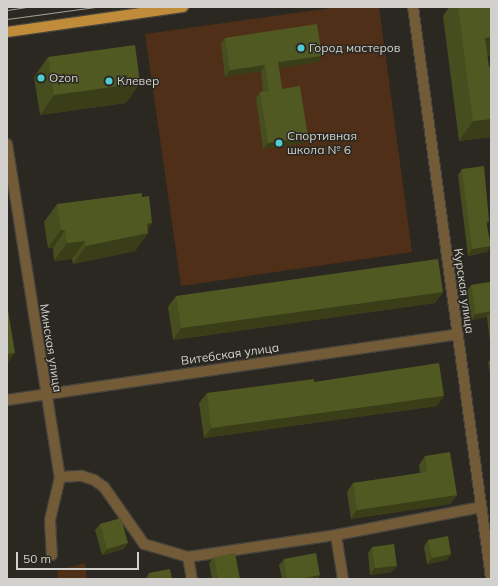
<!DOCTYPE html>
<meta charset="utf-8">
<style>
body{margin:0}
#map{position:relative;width:498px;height:586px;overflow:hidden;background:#2a2821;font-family:Mulish,sans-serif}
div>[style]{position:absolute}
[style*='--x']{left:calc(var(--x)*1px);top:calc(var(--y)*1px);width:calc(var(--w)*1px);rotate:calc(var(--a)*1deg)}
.green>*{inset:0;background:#4f2f18}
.roads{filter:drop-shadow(1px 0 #45433d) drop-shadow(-1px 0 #45433d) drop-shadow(0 1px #45433d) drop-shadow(0 -1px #45433d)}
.minor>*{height:10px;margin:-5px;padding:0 5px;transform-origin:5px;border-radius:5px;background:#745b37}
.major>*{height:10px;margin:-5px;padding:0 5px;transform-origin:5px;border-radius:5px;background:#c08c3a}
.tram>*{height:1px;margin:-0.5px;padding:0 0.5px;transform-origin:0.5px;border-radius:0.5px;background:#a2a19c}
.wall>*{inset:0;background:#464d1e}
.shaded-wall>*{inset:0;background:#393e18}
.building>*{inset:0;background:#515923}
.dots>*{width:11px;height:11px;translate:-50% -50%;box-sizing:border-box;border:2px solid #2a2821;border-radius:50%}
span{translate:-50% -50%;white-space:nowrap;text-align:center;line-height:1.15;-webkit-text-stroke:3px #2a2821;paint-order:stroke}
.poi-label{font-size:12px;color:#d2d1cd}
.left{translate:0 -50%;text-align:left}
.street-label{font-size:12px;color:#d2d1cd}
.frame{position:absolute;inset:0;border:8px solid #d2d1cd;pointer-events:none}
.scale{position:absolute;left:16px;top:552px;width:123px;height:18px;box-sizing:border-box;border:2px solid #d2d1cd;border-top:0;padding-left:5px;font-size:12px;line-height:14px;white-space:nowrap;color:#d2d1cd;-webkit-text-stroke:3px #2a2821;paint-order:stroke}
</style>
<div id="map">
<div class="green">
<div style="clip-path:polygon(338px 7px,379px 7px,412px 252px,181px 286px,145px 34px)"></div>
<div style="clip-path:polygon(85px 563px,87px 579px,58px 579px,57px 571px)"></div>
</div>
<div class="roads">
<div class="minor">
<div style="--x:413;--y:7;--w:576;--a:82.22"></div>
<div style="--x:7;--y:144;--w:337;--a:81"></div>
<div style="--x:60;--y:477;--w:44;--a:103.1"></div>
<div style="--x:50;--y:520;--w:35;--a:87"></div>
<div style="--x:7;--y:400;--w:455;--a:-8.3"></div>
<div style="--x:60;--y:477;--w:22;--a:-3"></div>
<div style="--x:82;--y:476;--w:13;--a:18"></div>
<div style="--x:94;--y:480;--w:12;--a:35"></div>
<div style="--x:104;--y:487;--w:70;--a:54.9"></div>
<div style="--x:144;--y:544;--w:46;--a:16.5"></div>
<div style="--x:188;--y:557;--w:150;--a:-8.5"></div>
<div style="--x:336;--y:535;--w:148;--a:-10.9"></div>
<div style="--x:336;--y:535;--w:45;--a:81"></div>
<div style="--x:188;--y:557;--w:22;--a:80"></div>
</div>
<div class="major">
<div style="--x:7;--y:32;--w:178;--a:-8.1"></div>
</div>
</div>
<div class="tram">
<div style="--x:7;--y:10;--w:18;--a:-9"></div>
<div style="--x:7;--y:19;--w:89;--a:-7.8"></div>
</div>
<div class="wall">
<div style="clip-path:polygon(449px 7px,491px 7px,487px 56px,491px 137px,459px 141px,443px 16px)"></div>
<div style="clip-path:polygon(225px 38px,318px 62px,279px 68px,282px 89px,303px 143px,263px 149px,256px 98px,260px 92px,263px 92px,261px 71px,225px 77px,221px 44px)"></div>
<div style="clip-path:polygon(48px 57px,140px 83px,126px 103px,40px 115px,34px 77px)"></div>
<div style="clip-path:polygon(462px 169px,489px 221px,487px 224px,487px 252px,468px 256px,458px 175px)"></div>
<div style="clip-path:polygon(57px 204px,147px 230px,148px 233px,135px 251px,73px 264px,72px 259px,54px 261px,53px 248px,48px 248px,44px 222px)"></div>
<div style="clip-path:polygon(491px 282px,491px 350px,487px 317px,471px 320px,467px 291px,471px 285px)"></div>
<div style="clip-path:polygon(443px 292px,435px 303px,173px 340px,168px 307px,176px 296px)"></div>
<div style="clip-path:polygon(491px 359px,491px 380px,488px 362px)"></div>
<div style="clip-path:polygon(314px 382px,437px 406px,204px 438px,199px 403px,207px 393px)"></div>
<div style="clip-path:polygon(425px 456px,457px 495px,450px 504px,351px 519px,347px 492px,353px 483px,420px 473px,419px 465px)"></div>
<div style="clip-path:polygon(100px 524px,124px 549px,102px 555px,95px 530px)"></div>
<div style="clip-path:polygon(428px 540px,451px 554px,447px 560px,427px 564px,424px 547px)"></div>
<div style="clip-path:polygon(372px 547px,392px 572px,370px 575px,368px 553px)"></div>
<div style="clip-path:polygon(214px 557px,240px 579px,212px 579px,209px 563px)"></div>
<div style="clip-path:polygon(284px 559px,320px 575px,317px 579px,282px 579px,279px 565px)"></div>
<div style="clip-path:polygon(149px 573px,172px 579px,145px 579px)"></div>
</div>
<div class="shaded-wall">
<div style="clip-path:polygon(491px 37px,491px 56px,471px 58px,485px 38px)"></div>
<div style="clip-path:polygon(322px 56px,318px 62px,274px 69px,278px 62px)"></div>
<div style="clip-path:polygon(265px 65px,261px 71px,225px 77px,230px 70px)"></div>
<div style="clip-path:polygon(140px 83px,126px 103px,40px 115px,54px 95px)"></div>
<div style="clip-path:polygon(491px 119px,491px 137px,459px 141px,473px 121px)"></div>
<div style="clip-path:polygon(308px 137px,303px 143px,263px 149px,268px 143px)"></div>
<div style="clip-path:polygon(152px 223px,145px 234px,148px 233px,135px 251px,73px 264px,86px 246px,147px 224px)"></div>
<div style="clip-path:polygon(61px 230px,65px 230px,53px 248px,48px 248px)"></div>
<div style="clip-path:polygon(85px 241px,72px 259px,54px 261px,67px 243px)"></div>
<div style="clip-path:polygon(491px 246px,487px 252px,468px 256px,472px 249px)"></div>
<div style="clip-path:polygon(443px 292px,435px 303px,173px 340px,181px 328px)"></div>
<div style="clip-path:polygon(491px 311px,487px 317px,471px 320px,476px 314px)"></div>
<div style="clip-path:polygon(15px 353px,7px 364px,7px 354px)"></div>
<div style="clip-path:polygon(444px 396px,437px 406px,204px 438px,211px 428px)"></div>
<div style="clip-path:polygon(457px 495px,450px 504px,351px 519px,357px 510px)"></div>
<div style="clip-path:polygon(128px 543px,124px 549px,102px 555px,107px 549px)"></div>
<div style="clip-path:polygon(451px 554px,447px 560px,427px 564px,432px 558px)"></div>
<div style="clip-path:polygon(397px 566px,392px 572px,370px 575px,375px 568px)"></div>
<div style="clip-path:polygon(320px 575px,317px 579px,298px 579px)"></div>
</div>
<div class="building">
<div style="clip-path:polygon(458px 7px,491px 7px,491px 37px,485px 38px,489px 67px,491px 67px,491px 119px,473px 121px)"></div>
<div style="clip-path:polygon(317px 24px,322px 56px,278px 62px,282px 89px,300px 86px,308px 137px,268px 143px,260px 92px,269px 91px,265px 65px,230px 70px,225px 38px)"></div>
<div style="clip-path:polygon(135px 45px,140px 83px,54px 95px,48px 57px)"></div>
<div style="clip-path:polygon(484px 166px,489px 221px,486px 221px,491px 246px,472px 249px,462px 169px)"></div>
<div style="clip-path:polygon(142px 193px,142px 197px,149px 196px,152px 223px,147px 224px,148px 233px,86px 246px,85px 241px,67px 243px,65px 230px,61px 230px,57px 204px)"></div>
<div style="clip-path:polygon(438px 259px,443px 292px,181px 328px,176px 296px)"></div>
<div style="clip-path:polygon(491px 282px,491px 311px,476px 314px,471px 285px)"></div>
<div style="clip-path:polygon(7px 304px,15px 353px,7px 354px)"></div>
<div style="clip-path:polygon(439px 363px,444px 396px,211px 428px,207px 393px,314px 379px,314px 382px)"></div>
<div style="clip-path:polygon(450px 452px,457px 495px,357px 510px,353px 483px,427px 472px,425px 456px)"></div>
<div style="clip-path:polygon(121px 518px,128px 543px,107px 549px,100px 524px)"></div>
<div style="clip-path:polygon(448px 536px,451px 554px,432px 558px,428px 540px)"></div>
<div style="clip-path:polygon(394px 544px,397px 566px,375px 568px,372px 547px)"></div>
<div style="clip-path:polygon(235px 553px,240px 579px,218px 579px,214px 557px)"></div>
<div style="clip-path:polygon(316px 553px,320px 575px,298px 579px,287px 579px,284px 559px)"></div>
<div style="clip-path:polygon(170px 569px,172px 579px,150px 579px,149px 573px)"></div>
</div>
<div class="dots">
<div style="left:301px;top:48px;background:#51ccd2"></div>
<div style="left:41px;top:78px;background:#51ccd2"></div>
<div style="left:109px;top:81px;background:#51ccd2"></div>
<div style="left:279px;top:143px;background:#51ccd2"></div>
</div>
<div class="poi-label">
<span class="left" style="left:309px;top:48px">Город мастеров</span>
<span class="left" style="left:49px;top:78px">Ozon</span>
<span class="left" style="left:117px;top:81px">Клевер</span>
<span class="left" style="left:287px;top:143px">Спортивная<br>школа № 6</span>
</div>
<div class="street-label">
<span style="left:464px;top:291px;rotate:82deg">Курская улица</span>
<span style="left:51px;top:348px;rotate:81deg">Минская улица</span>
<span style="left:230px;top:354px;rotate:-8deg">Витебская улица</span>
</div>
<div class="frame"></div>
<div class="scale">50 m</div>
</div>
